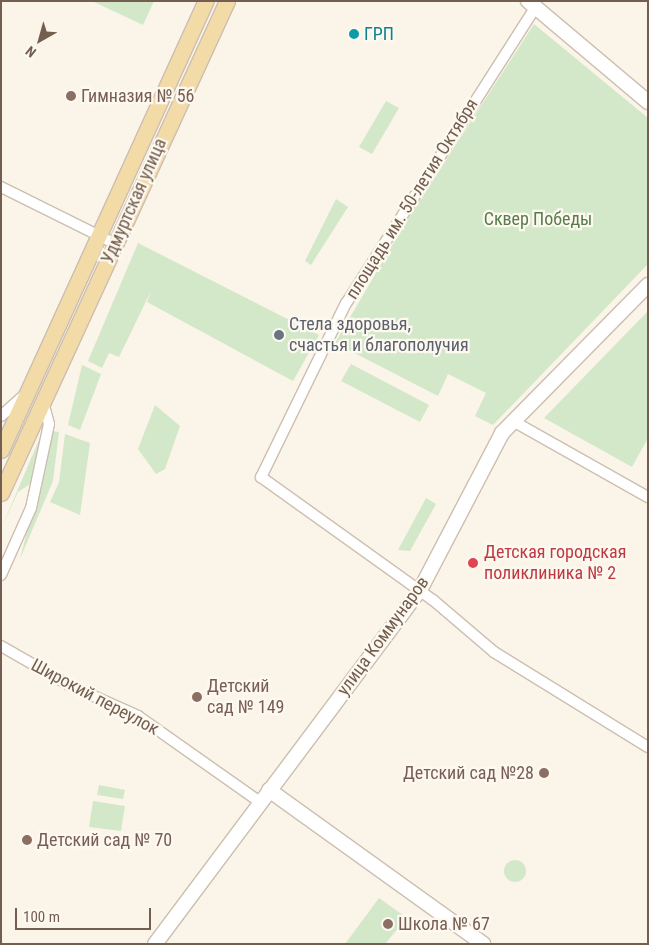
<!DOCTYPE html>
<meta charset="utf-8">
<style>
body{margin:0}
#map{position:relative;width:649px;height:945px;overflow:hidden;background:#fbf5e9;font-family:"Roboto Condensed",sans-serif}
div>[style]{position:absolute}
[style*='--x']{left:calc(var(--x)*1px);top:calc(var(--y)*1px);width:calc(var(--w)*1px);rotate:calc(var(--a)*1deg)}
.green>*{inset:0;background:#d3e7c9}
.round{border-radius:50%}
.roads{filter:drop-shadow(1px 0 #ccbeb0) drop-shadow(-1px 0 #ccbeb0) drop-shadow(0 1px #ccbeb0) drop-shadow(0 -1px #ccbeb0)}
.street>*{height:10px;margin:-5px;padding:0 5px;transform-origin:5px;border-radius:5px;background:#fff}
.secondary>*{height:14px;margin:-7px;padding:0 7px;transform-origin:7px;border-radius:7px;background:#fff}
.primary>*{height:15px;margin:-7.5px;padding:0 7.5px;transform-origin:7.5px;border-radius:7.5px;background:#f3dba8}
.dots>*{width:14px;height:14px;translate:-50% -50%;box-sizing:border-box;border:2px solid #fdf9f0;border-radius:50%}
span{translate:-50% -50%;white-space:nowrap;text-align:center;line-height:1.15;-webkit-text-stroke:4.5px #fdf9f0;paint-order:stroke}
.culture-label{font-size:18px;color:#0d838f}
.left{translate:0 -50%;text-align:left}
.education-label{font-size:18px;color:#785e54}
.right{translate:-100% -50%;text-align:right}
.street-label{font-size:18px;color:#735e4f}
.park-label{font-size:18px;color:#577d4b}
.worship-label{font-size:18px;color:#5b616d}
.health-label{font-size:18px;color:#be3a42}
.frame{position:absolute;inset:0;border:2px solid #735e4f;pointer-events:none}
.north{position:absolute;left:15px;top:15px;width:50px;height:50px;-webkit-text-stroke:4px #fdf9f0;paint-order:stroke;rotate:218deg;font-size:14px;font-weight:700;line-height:20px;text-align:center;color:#735e4f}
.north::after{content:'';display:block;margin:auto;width:18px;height:22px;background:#735e4f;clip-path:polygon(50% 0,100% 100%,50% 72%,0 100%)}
.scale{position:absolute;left:15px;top:908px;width:136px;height:22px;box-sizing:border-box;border:2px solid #735e4f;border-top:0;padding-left:6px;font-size:15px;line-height:18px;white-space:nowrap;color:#735e4f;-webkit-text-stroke:4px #fdf9f0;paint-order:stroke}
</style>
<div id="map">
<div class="green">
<div style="clip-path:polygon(92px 1px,154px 1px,143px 25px)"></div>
<div style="clip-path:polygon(534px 24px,648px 118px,648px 264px,493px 425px,475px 416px,486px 393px,448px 374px,438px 396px,335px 343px,404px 225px)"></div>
<div style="clip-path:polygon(386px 101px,399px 108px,372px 154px,359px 147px)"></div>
<div style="clip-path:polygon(336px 199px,348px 207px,311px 265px,305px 261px)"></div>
<div style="clip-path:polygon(138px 243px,319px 335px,293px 381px,147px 302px,151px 291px,119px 357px,109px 353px,102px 368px,88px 361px)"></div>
<div style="clip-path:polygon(648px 311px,648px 438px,632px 467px,544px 418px)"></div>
<div style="clip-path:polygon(351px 364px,429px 405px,420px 422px,341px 381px)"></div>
<div style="clip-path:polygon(82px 365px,101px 374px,80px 430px,68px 425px)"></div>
<div style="clip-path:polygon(155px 405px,180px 426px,165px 469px,156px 474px,138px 449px)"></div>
<div style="clip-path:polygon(44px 428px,33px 482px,18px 492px,1px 529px)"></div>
<div style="clip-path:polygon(53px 431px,59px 432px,53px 481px,20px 559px)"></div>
<div style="clip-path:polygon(65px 434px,90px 443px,80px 515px,50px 502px,59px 482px)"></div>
<div style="clip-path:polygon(426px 498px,436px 504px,410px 551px,398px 550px)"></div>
<div style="clip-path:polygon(99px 785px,125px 790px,123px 799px,97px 795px)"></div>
<div style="clip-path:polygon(93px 801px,125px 806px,121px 831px,89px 827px)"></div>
<div class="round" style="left:504px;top:860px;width:22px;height:22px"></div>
<div style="clip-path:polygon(379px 898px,407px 918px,385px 944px,345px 944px)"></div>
</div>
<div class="roads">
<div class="street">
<div style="--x:535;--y:8;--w:350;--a:122.6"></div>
<div style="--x:346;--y:303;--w:194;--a:116"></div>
<div style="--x:261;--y:477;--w:211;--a:35.6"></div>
<div style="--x:433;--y:600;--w:80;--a:40.4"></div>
<div style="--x:494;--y:652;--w:181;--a:31.7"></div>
<div style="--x:1;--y:187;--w:128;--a:26.4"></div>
<div style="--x:1;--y:416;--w:30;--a:-42"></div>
<div style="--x:513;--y:421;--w:155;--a:29.4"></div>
<div style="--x:1;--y:575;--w:73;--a:-65.9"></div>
<div style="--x:31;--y:508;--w:86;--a:-77.9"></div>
<div style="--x:49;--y:424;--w:24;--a:-105"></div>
<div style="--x:1;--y:646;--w:78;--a:29.8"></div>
<div style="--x:69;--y:685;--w:76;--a:24.2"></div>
<div style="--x:138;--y:716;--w:149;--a:35.2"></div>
</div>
<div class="secondary">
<div style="--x:528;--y:1;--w:157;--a:40.1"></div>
<div style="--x:269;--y:790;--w:264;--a:35.7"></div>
<div style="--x:155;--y:944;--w:442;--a:-53.2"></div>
<div style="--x:420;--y:590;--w:177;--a:-62.4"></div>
<div style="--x:502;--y:433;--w:208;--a:-45.4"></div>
</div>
<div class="primary">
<div style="--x:1;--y:450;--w:494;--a:-65.5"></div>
<div style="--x:1;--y:493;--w:541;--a:-65.33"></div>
</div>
</div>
<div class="dots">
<div style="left:354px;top:34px;background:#0f9aa8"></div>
<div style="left:71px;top:96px;background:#8d6e63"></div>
<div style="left:279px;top:335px;background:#6b7280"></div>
<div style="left:473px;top:563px;background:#e0444e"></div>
<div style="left:197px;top:697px;background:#8d6e63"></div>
<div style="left:544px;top:773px;background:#8d6e63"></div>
<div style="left:27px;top:840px;background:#8d6e63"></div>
<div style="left:388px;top:924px;background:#8d6e63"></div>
</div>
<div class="culture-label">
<span class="left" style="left:364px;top:34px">ГРП</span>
</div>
<div class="education-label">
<span class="left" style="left:81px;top:96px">Гимназия № 56</span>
<span class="left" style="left:207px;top:697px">Детский<br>сад № 149</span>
<span class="right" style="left:534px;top:773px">Детский сад №28</span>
<span class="left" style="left:37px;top:840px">Детский сад № 70</span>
<span class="left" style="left:398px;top:924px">Школа № 67</span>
</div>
<div class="street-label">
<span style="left:412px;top:199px;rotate:-58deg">площадь им. 50-летия Октября</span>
<span style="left:134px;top:201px;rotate:-66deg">Удмуртская улица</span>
<span style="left:383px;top:636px;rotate:-54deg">улица Коммунаров</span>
<span style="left:95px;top:697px;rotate:28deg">Широкий переулок</span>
</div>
<div class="park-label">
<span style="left:538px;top:219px">Сквер Победы</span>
</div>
<div class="worship-label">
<span class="left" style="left:289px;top:335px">Стела здоровья,<br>счастья и благополучия</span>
</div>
<div class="health-label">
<span class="left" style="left:484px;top:563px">Детская городская<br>поликлиника № 2</span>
</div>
<div class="frame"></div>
<div class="north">N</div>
<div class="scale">100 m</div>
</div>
